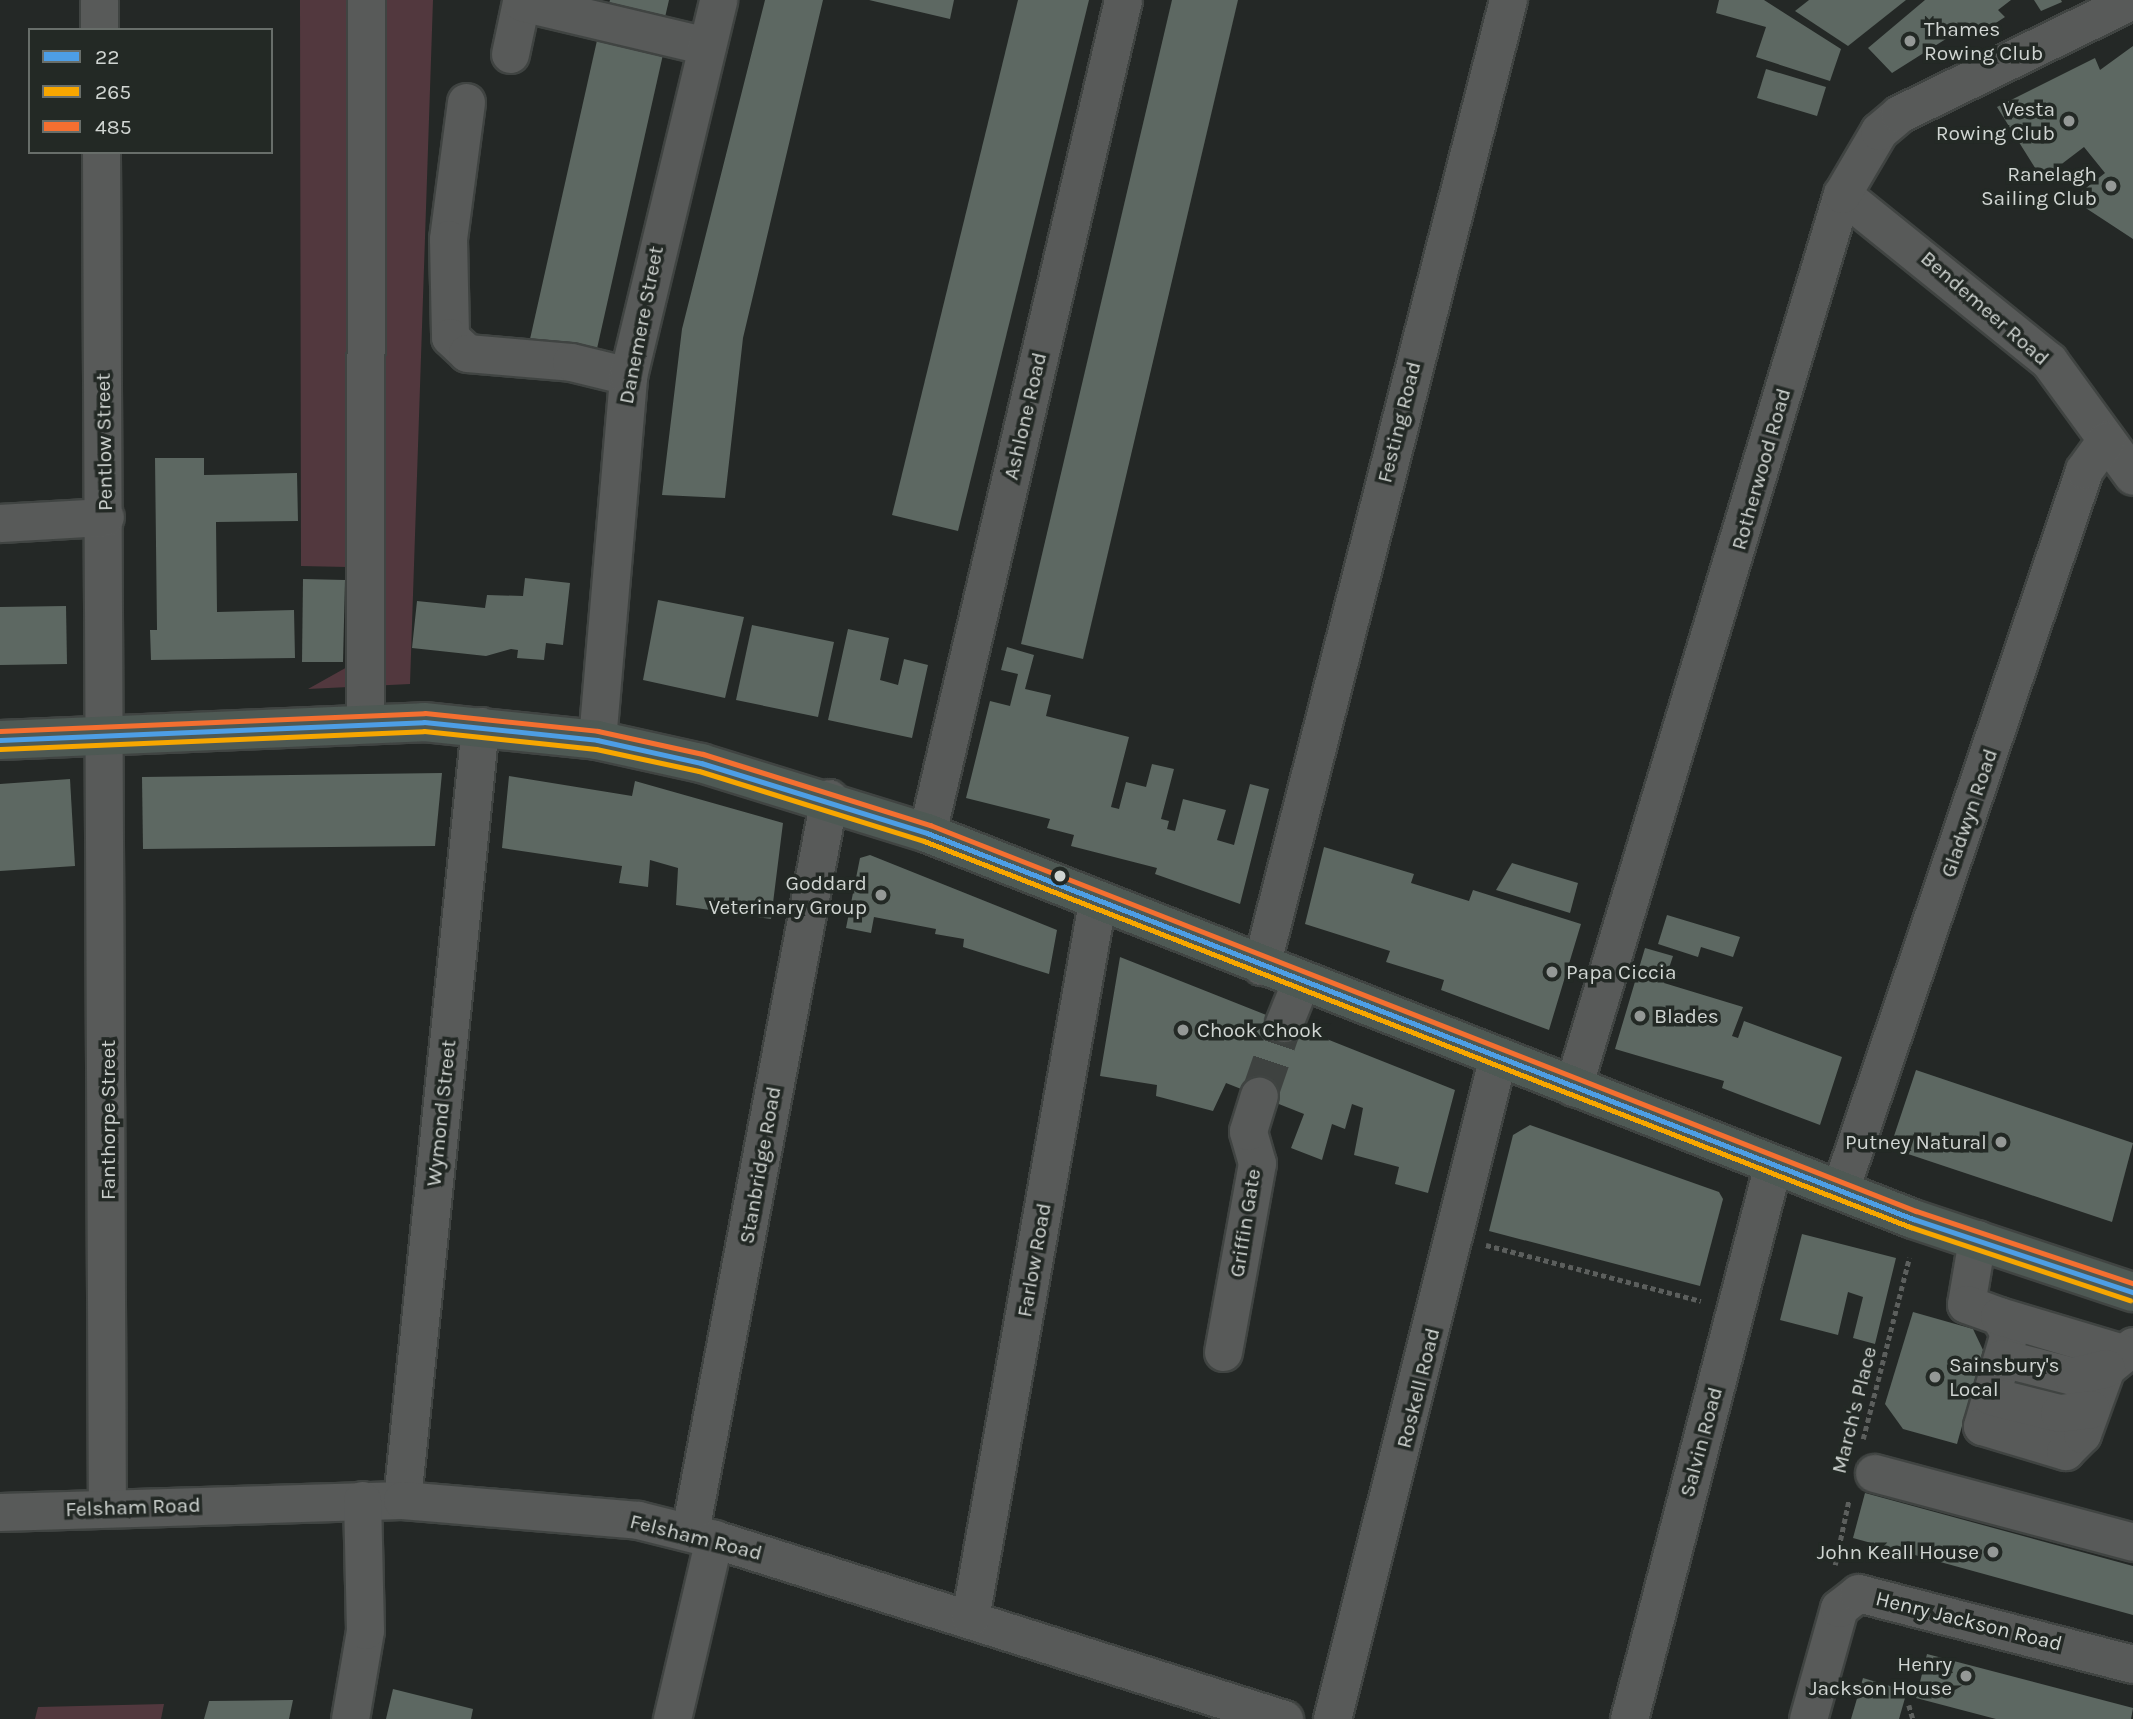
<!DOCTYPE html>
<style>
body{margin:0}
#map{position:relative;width:2133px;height:1719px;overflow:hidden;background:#242826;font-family:Karla,sans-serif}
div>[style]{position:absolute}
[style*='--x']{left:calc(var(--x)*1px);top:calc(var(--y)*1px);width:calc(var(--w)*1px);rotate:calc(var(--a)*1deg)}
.green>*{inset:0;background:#52383e}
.building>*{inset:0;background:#5d6862}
.minor-tunnel>*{height:37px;margin-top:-18.5px;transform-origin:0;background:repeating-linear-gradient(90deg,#3e4240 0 37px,transparent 0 55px)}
.path>*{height:4.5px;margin-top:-2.25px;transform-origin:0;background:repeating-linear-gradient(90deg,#5c5f5d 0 5px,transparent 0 8.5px)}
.roads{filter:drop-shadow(2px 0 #404442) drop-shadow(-2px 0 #404442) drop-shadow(0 2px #404442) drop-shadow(0 -2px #404442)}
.minor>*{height:37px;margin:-18.5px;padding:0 18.5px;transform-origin:18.5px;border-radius:18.5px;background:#585a59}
.major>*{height:38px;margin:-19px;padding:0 19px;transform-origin:19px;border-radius:19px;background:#4e5954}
.bus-1>*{height:5px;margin:-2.5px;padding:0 2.5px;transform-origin:2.5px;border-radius:2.5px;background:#4d9ee5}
.bus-2>*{height:5px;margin:-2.5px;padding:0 2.5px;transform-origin:2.5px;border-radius:2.5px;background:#f7a600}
.bus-3>*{height:5px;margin:-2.5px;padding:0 2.5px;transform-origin:2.5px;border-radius:2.5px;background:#f46f30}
.dots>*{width:19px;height:19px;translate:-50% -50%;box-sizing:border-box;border:4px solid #232925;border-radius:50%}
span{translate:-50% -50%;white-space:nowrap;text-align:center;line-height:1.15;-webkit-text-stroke:7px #232925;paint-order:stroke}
.poi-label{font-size:21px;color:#d0d5d2}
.left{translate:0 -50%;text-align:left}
.right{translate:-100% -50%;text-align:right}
.street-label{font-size:21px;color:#d0d5d2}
.legend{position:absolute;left:28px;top:28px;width:245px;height:126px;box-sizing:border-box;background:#232925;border:2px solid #686e6a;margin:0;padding:9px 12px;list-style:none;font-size:21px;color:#d0d5d2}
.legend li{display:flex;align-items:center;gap:14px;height:35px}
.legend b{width:35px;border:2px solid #686e6a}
</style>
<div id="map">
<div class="green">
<div style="clip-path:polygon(300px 0,433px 0,410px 684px,308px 689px,349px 666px,347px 567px,301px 566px)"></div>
<div style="clip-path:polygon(164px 1704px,161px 1719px,35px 1719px,38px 1707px)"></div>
</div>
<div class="building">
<div style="clip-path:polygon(610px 0,669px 0,663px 26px,606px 14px)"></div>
<div style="clip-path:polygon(765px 0,823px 0,743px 338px,725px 498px,662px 495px,682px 329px)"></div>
<div style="clip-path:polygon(869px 0,954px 0,950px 19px)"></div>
<div style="clip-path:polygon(1018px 0,1089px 0,958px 531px,892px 515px)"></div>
<div style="clip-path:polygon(1172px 0,1238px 0,1083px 659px,1021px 644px)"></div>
<div style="clip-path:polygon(1719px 0,1764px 0,1841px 49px,1830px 81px,1756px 57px,1766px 27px,1716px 13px)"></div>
<div style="clip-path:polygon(1809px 0,1906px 0,1848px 46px,1795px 11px)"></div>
<div style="clip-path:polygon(1925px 0,2011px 0,1998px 10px,2005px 17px,1979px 34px,1968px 25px,1892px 73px,1868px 48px)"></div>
<div style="clip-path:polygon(2034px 0,2061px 0,2062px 2px,2041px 11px)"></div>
<div style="clip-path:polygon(598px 36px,664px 50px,594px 362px,528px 348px)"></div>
<div style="clip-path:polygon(2133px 46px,2133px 239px,2072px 199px,2105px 173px,2084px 147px,2042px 179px,1997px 107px,2095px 58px,2100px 70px)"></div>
<div style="clip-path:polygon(1766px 69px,1826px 87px,1817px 116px,1757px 98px)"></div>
<div style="clip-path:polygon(155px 458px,204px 458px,204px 475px,297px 473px,298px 521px,216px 522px,217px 612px,294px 610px,295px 658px,151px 660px,150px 630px,157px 630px)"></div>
<div style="clip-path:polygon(525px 578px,570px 583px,563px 645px,546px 643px,544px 660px,517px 658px,518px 650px,511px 649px,486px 656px,412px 648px,417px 601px,485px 608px,487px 595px,523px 596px)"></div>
<div style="clip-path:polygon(303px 579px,345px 580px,343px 662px,302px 662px)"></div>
<div style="clip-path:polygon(658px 600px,744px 617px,725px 698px,643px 680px)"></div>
<div style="clip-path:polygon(66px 606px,67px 664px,0 665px,0 607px)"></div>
<div style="clip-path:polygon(752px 625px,834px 642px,818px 717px,736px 700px)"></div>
<div style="clip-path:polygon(848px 629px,889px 638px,880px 680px,898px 685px,904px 659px,928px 665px,912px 738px,828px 720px)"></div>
<div style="clip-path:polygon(1007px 647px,1034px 655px,1025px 689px,1051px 695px,1046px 716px,1129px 737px,1111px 807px,1119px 809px,1126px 782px,1146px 787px,1152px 764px,1174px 769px,1161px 819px,1169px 821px,1167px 829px,1175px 831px,1183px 799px,1226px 810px,1217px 840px,1234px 845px,1250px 784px,1269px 789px,1240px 904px,1155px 874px,1157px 868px,1071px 846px,1074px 835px,1047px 828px,1050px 819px,966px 798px,990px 701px,1010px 706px,1018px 674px,1001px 670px)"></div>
<div style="clip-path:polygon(442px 773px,435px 846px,143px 849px,142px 777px)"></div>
<div style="clip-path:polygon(509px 776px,632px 796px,635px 781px,783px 823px,771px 919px,676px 905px,678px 868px,650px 860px,648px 887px,619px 883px,622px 866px,502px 848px)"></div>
<div style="clip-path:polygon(70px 779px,75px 866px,0 871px,0 784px)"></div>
<div style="clip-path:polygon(1324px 847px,1414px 874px,1411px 883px,1469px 901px,1473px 890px,1581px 924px,1549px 1030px,1441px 990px,1444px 980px,1386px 962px,1390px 951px,1305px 924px)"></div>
<div style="clip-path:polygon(870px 855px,1057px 930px,1049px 974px,963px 947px,964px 939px,935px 934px,936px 929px,874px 917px,871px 933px,846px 928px,860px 858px)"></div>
<div style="clip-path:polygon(1512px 863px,1578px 883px,1570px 913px,1496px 890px)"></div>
<div style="clip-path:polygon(1667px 915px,1740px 937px,1733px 957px,1701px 947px,1698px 957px,1658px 944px)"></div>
<div style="clip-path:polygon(1645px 948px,1673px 956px,1664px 983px,1743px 1007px,1732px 1036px,1738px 1038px,1744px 1021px,1842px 1057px,1820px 1125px,1722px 1088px,1724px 1081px,1615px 1049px)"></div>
<div style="clip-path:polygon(1120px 957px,1455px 1090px,1428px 1193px,1395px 1184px,1399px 1167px,1354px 1155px,1363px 1108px,1352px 1104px,1345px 1129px,1332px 1124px,1322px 1160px,1291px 1148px,1304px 1114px,1226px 1083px,1213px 1111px,1156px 1096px,1157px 1085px,1100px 1076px)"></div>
<div style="clip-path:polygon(1916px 1070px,2133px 1143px,2112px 1222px,1890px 1148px)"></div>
<div style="clip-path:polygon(1530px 1125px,1719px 1192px,1723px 1199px,1700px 1286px,1489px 1231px,1513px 1135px)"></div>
<div style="clip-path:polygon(1802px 1234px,1896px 1258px,1875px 1344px,1853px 1338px,1863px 1297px,1848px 1292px,1838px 1335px,1780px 1320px)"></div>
<div style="clip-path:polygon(1913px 1312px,1973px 1329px,1983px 1350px,1957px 1444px,1903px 1429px,1885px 1404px)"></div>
<div style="clip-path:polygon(1865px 1493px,2133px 1566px,2133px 1615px,1853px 1538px)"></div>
<div style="clip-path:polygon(1927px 1654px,2133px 1708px,2131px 1719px,1996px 1719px,1916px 1698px)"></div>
<div style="clip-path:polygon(1863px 1678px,1907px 1691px,1899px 1719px,1851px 1719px)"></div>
<div style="clip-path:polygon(393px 1689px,473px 1709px,471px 1719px,386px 1719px)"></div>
<div style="clip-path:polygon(293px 1700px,289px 1719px,204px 1719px,209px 1701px)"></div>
</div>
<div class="minor-tunnel">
<div style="--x:1259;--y:1096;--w:77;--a:-71.1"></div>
</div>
<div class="path">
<div style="--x:1486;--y:1245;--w:222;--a:14.6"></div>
<div style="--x:1863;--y:1439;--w:187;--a:-75.7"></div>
<div style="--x:1835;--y:1565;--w:67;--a:-78"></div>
<div style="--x:1909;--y:1705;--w:15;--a:74"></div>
</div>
<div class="roads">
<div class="minor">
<div style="--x:99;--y:0;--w:30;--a:90"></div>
<div style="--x:510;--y:54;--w:53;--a:-78.1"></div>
<div style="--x:521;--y:2;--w:191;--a:13.3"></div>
<div style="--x:466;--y:102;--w:138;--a:97.5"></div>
<div style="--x:448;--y:239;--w:98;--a:88.8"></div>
<div style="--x:450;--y:337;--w:23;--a:43"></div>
<div style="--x:467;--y:353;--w:104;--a:4.9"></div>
<div style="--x:571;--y:362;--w:59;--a:13.8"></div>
<div style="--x:101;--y:152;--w:1356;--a:89.75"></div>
<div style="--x:1842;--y:194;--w:266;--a:38.9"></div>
<div style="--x:2049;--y:361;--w:142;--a:53.9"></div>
<div style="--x:0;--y:523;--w:105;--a:-3.3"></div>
<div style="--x:365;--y:723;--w:723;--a:-89.92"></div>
<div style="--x:597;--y:740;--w:365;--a:-85.1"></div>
<div style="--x:628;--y:376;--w:387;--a:-76.5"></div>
<div style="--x:927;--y:833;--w:856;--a:-76.76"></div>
<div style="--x:1261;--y:966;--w:997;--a:-75.66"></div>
<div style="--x:1284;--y:1023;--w:45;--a:-68"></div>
<div style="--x:1573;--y:1087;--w:933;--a:-73.24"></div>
<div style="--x:1842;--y:194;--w:73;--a:-59.6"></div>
<div style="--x:1879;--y:131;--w:26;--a:-40"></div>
<div style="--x:1899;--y:114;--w:260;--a:-26"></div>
<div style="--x:1840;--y:1190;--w:760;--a:-71.28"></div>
<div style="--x:2084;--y:470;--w:37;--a:-54"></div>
<div style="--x:1977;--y:1239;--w:66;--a:99.6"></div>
<div style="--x:1966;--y:1304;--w:35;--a:20"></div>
<div style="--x:1999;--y:1316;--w:20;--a:60"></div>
<div style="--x:2009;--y:1333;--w:97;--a:106.2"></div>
<div style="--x:1982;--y:1426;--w:87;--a:16.8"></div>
<div style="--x:2065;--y:1451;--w:24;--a:-45"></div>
<div style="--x:2082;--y:1434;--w:70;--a:-70"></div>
<div style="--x:2106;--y:1368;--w:35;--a:-39"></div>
<div style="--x:1999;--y:1316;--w:128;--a:16.7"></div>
<div style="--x:1223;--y:1352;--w:192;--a:-79.8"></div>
<div style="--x:1257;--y:1163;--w:33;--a:-106"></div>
<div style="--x:1248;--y:1131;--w:37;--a:-73"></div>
<div style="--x:2002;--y:1358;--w:72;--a:14.4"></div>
<div style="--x:2072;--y:1376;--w:35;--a:-13"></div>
<div style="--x:1991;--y:1396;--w:70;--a:14"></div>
<div style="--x:2059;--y:1413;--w:32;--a:-7"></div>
<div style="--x:1874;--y:1473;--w:268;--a:14.9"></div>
<div style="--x:402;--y:1500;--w:778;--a:-84.25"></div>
<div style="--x:0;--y:1512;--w:402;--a:-1.7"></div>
<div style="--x:402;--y:1500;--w:237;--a:4.8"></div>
<div style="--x:638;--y:1520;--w:78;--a:14"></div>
<div style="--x:714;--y:1539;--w:598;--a:17.53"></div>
<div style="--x:690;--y:1531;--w:746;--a:-79.26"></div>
<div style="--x:970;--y:1618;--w:727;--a:-79.94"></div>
<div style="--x:350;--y:1719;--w:90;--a:-80.4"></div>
<div style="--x:365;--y:1630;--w:130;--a:-91.3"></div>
<div style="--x:672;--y:1719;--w:185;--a:-76.9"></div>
<div style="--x:1332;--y:1719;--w:683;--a:-75.94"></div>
<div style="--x:1629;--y:1719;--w:573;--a:-75.45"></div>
<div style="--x:1808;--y:1719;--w:115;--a:-74.4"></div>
<div style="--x:1839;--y:1608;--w:24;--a:-38"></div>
<div style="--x:1858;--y:1593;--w:284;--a:14.5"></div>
</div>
<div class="major">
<div style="--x:0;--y:740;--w:424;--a:-2.4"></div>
<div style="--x:424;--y:722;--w:174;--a:5.9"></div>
<div style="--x:597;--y:740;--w:107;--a:12.5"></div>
<div style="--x:701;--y:763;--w:237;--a:17.2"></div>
<div style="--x:927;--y:833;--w:1059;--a:21.38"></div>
<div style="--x:1913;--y:1219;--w:232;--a:18.4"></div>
</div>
</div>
<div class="bus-1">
<div style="--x:0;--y:740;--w:424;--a:-2.4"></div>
<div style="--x:424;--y:722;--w:174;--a:5.9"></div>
<div style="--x:597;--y:740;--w:107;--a:12.5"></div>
<div style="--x:701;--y:763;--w:237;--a:17.2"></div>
<div style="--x:927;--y:833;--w:1059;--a:21.38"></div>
<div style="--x:1913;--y:1219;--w:232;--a:18.4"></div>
</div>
<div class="bus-2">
<div style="--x:0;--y:749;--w:424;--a:-2.4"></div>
<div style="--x:424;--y:731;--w:173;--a:6"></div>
<div style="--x:596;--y:749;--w:105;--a:12.1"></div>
<div style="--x:699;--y:771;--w:236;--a:17.3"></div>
<div style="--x:924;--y:841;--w:1059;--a:21.38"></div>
<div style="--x:1910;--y:1227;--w:232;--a:18.4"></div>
</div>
<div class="bus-3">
<div style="--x:0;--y:731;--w:425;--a:-2.4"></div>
<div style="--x:425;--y:713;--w:174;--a:5.9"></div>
<div style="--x:598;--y:731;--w:107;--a:12.4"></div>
<div style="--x:703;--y:754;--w:238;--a:17.4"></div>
<div style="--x:930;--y:825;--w:1059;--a:21.38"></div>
<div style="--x:1916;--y:1211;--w:229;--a:18.4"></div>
</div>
<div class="dots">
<div style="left:1910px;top:41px;background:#949896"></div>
<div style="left:2069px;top:121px;background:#949896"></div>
<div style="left:2111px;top:186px;background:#949896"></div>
<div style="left:1060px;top:876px;background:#d0d5d2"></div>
<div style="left:881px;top:895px;background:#949896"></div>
<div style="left:1552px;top:972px;background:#949896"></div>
<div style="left:1640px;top:1016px;background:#949896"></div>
<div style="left:1183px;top:1030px;background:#949896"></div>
<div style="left:2001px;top:1142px;background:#949896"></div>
<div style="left:1935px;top:1377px;background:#949896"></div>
<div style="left:1993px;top:1552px;background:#949896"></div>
<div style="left:1966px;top:1676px;background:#949896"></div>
</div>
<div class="poi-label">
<span class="left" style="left:1924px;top:41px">Thames<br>Rowing Club</span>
<span class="right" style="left:2055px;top:121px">Vesta<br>Rowing Club</span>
<span class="right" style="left:2097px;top:186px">Ranelagh<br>Sailing Club</span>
<span class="right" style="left:867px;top:895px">Goddard<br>Veterinary Group</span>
<span class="left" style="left:1566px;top:972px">Papa Ciccia</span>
<span class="left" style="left:1654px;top:1016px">Blades</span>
<span class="left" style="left:1197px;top:1030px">Chook Chook</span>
<span class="right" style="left:1987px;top:1142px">Putney Natural</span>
<span class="left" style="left:1949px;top:1377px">Sainsbury's<br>Local</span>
<span class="right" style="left:1979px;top:1552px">John Keall House</span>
<span class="right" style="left:1952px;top:1676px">Henry<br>Jackson House</span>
</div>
<div class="street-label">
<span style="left:1985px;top:308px;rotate:41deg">Bendemeer Road</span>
<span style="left:641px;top:325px;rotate:-79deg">Danemere Street</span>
<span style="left:1025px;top:416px;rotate:-77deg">Ashlone Road</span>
<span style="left:1399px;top:422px;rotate:-76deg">Festing Road</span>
<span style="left:104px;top:442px;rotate:-91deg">Pentlow Street</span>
<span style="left:1761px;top:469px;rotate:-74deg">Rotherwood Road</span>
<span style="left:1969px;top:813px;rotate:-71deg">Gladwyn Road</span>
<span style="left:441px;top:1113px;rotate:-84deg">Wymond Street</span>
<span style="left:108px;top:1120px;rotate:-90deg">Fanthorpe Street</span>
<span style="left:760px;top:1165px;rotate:-80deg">Stanbridge Road</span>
<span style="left:1245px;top:1223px;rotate:-81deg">Griffin Gate</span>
<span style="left:1034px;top:1260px;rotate:-80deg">Farlow Road</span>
<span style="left:1418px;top:1388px;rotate:-76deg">Roskell Road</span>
<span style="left:1854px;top:1410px;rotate:-76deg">March's Place</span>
<span style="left:1701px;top:1442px;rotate:-75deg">Salvin Road</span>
<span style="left:133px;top:1507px;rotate:-2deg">Felsham Road</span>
<span style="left:696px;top:1537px;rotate:14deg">Felsham Road</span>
<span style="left:1969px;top:1621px;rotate:14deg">Henry Jackson Road</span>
</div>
<ul class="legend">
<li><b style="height:9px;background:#4d9ee5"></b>22</li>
<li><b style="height:9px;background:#f7a600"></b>265</li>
<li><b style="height:9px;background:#f46f30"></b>485</li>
</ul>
</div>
